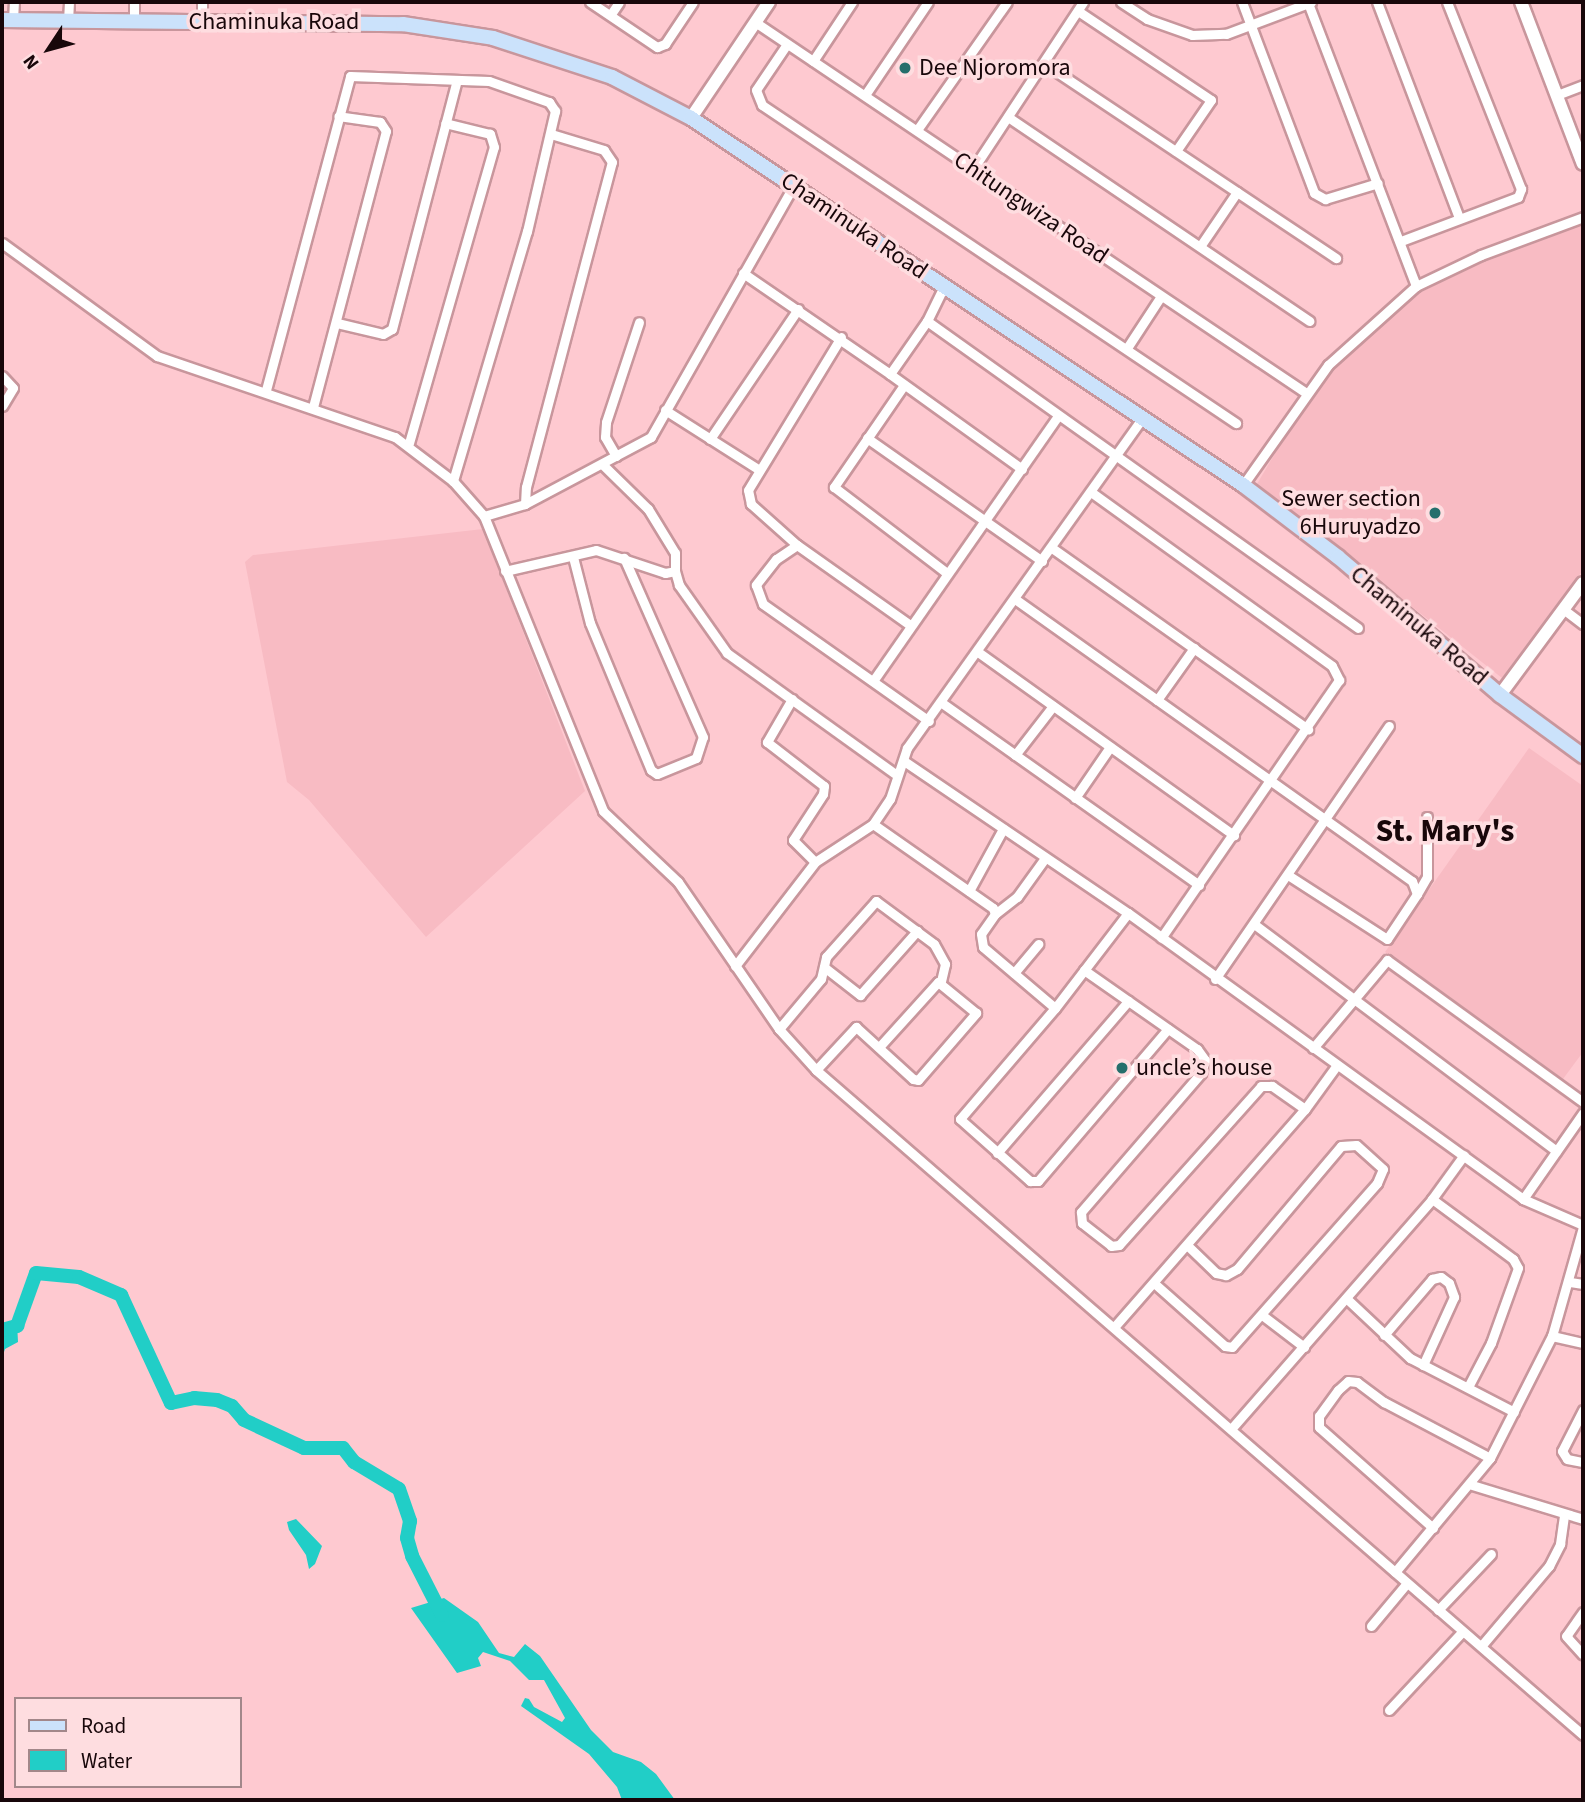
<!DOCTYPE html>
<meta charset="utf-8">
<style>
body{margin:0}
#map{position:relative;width:1585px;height:1802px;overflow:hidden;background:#fec9d0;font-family:"Source Sans 3",sans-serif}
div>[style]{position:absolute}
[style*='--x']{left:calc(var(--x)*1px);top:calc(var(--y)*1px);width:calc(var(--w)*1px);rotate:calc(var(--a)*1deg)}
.built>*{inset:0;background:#f8bbc3}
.water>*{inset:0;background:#21cec7}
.river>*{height:14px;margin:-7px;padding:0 7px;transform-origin:7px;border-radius:7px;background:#21cec7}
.roads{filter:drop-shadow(2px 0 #c8969c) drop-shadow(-2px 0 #c8969c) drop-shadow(0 2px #c8969c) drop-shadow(0 -2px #c8969c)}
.street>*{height:9px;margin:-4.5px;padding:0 4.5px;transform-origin:4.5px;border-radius:4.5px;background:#fff}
.secondary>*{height:12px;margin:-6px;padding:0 6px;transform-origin:6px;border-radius:6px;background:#fff}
.primary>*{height:14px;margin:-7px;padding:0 7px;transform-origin:7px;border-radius:7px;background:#cbe2fb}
.dots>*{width:19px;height:19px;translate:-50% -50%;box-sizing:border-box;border:4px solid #fedde0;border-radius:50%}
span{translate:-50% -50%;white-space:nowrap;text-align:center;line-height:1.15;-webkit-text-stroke:7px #fedde0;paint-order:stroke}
.street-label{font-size:24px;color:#18070a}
.poi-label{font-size:24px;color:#18070a}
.left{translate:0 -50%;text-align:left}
.right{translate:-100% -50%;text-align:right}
.district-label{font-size:32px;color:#18070a;font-weight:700}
.frame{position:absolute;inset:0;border:4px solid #18070a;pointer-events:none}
.legend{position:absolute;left:14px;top:1697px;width:228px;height:91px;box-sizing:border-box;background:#fedde0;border:2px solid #a2878a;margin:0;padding:9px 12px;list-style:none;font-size:21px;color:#18070a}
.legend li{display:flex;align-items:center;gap:14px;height:35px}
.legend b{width:35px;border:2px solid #a2878a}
.north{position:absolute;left:14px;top:14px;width:70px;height:70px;-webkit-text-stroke:5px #fedde0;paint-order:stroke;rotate:234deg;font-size:19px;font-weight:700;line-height:28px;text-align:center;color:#18070a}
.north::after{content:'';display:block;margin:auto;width:24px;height:32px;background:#18070a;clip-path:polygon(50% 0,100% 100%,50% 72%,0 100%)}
</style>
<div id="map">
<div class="built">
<div style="clip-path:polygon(1583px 224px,1583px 570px,1502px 678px,1257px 484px,1332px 357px,1421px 292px,1485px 261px)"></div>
<div style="clip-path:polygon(483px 529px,585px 791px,426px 937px,309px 800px,287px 782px,245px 562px,253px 555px)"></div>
<div style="clip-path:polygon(1529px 748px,1583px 786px,1583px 1052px,1563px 1079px,1385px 952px)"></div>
</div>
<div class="water">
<div style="clip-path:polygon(17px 1322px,18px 1342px,5px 1349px,2px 1358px,2px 1324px)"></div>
<div style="clip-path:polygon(296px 1519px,322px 1546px,315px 1564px,309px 1569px,306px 1555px,289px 1530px,287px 1522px)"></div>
<div style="clip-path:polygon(444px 1598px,478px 1622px,499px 1653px,514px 1657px,525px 1644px,540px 1656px,591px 1730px,613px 1752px,641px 1762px,656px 1774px,675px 1800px,622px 1800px,617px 1787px,589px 1754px,521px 1706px,525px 1698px,529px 1699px,534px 1707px,562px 1722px,565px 1718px,544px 1680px,529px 1680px,510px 1661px,483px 1652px,478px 1658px,481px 1666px,457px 1673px,411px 1608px)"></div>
</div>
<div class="river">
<div style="--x:2;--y:1330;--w:16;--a:-15"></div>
<div style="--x:17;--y:1326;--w:56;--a:-70.3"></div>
<div style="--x:36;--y:1273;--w:43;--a:5.3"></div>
<div style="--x:79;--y:1277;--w:46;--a:23.2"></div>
<div style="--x:121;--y:1295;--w:119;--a:65.2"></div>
<div style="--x:171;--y:1403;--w:24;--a:-12"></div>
<div style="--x:194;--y:1398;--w:23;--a:5"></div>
<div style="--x:217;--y:1400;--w:16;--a:22"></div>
<div style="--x:232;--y:1406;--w:18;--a:49"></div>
<div style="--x:244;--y:1420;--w:66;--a:25"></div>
<div style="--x:304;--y:1448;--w:39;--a:0"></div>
<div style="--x:343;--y:1448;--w:18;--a:52"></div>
<div style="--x:354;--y:1462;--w:52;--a:31"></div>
<div style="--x:399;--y:1489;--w:34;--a:71"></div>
<div style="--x:410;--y:1521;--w:17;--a:100"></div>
<div style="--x:407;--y:1538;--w:19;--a:74"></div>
<div style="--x:412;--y:1556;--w:66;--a:63"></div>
</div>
<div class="roads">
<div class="street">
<div style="--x:202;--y:2;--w:20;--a:90"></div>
<div style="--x:590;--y:2;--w:81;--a:33.9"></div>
<div style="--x:657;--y:47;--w:9;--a:-21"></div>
<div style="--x:665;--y:44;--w:50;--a:-56.3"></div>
<div style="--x:1121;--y:2;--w:31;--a:33"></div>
<div style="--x:1147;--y:19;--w:48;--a:19.6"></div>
<div style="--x:1192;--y:35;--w:34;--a:-2"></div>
<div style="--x:1226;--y:34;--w:91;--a:-20.6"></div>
<div style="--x:1242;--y:2;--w:204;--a:69.3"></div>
<div style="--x:1314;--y:193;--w:13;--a:29"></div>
<div style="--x:1325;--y:199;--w:55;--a:-16.8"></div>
<div style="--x:1377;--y:2;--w:231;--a:69.2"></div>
<div style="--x:1308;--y:3;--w:303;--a:69.1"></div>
<div style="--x:1078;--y:11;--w:160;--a:33.8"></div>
<div style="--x:1211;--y:100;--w:62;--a:124.5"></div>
<div style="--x:611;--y:14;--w:14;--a:-56"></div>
<div style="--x:13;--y:20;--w:18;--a:-87"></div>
<div style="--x:68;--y:21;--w:19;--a:-87"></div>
<div style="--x:755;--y:22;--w:664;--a:33.95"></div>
<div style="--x:134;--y:23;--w:21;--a:-90"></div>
<div style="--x:787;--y:44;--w:55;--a:124"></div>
<div style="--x:756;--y:90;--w:16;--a:68"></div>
<div style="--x:762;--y:105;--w:571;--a:33.86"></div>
<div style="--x:813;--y:61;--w:71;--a:-56.5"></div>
<div style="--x:1045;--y:64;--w:350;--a:33.7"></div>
<div style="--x:865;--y:95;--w:112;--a:-55.9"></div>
<div style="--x:1557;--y:95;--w:28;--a:-21"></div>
<div style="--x:1008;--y:117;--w:364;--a:34.1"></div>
<div style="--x:917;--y:130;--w:156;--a:-54.9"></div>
<div style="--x:973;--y:169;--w:200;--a:-56.6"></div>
<div style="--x:794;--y:185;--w:290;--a:119.6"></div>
<div style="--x:651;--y:437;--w:143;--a:152"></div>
<div style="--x:525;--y:504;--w:43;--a:163.7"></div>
<div style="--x:484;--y:516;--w:318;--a:68"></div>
<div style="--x:603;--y:811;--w:103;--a:43.4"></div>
<div style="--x:678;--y:882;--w:178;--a:55.5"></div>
<div style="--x:779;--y:1029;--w:55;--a:47.9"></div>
<div style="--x:816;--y:1070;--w:1015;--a:40.93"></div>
<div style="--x:1401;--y:241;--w:125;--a:-20.6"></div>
<div style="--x:1518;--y:197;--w:9;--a:-69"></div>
<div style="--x:1521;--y:189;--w:201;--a:-111.6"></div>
<div style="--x:2;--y:243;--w:192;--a:36.1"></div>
<div style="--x:157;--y:356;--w:251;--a:18.8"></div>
<div style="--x:395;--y:437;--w:73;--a:37.2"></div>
<div style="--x:1201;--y:245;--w:64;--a:-55.8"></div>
<div style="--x:743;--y:273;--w:178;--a:34.5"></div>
<div style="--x:927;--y:321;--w:39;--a:-64"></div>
<div style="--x:337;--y:323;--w:47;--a:13.4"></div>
<div style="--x:383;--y:334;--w:10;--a:-29"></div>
<div style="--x:392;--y:329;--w:257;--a:-75.4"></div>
<div style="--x:1127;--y:348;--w:62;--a:-56.8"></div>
<div style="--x:2;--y:376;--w:16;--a:47"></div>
<div style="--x:13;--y:388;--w:21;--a:121"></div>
<div style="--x:904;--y:385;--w:124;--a:124.5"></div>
<div style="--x:834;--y:487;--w:142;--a:37.3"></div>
<div style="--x:266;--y:390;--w:325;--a:-75"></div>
<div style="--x:350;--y:76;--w:139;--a:2.1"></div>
<div style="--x:489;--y:81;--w:64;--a:19.3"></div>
<div style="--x:549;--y:102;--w:11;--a:56"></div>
<div style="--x:555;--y:111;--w:123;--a:103.1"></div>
<div style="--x:527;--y:231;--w:261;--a:106.5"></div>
<div style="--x:453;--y:481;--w:47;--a:48.5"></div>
<div style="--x:313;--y:407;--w:285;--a:-75.2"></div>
<div style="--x:386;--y:131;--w:11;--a:-124"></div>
<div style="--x:380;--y:122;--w:42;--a:-171.9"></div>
<div style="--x:665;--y:410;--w:110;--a:32.4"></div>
<div style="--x:867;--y:438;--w:214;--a:35.1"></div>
<div style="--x:710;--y:439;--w:157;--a:-55.9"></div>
<div style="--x:409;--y:443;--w:308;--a:-74"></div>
<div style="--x:494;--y:147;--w:14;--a:-107"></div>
<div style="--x:490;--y:134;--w:46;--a:-166.3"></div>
<div style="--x:616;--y:456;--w:22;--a:-120"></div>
<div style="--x:605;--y:437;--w:15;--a:-86"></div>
<div style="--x:606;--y:422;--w:105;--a:-71.7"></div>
<div style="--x:1022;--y:469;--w:163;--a:-144.3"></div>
<div style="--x:890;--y:374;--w:65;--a:-55.1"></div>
<div style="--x:927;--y:321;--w:529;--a:35.46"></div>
<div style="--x:1243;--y:485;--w:147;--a:-54.7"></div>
<div style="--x:1328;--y:365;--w:118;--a:-41.9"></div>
<div style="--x:1416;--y:286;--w:72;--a:-25.5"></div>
<div style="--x:1481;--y:255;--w:109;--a:-20.4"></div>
<div style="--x:1091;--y:492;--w:297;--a:35.8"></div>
<div style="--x:1332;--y:666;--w:16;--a:63"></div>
<div style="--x:1339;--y:680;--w:313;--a:124.6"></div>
<div style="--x:525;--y:504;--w:17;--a:-87"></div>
<div style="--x:526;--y:487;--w:336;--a:-75.2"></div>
<div style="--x:612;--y:162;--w:14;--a:-124"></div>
<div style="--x:604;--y:150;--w:55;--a:-163.2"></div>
<div style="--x:797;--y:545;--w:62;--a:-138.3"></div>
<div style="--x:751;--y:504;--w:14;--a:-102"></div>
<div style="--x:748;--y:490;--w:179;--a:-58.7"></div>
<div style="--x:1052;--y:548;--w:314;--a:35.3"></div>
<div style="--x:573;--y:557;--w:68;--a:75.6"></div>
<div style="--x:590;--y:623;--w:159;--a:67.5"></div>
<div style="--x:651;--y:770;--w:7;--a:34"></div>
<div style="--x:657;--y:774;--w:42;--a:-22.3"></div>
<div style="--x:696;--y:758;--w:22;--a:-72"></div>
<div style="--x:703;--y:737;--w:196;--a:-113.8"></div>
<div style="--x:505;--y:571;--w:93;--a:-13"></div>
<div style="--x:596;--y:550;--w:73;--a:18.4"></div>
<div style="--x:665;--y:573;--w:10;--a:-11"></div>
<div style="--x:675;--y:571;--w:18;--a:-90"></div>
<div style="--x:675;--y:553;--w:52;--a:-121.5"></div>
<div style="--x:648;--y:509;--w:64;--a:-135.6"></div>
<div style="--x:675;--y:571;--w:15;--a:74"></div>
<div style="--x:679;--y:585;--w:83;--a:54.8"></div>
<div style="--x:727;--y:653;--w:209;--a:35.7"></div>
<div style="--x:1015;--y:599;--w:487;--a:35.4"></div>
<div style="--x:1412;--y:881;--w:14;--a:69"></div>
<div style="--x:1417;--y:894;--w:54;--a:123.7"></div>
<div style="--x:1387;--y:939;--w:118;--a:-147.1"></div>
<div style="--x:1563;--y:609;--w:25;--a:37"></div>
<div style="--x:910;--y:625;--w:138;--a:-144.7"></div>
<div style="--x:797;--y:545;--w:25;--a:146"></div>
<div style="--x:776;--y:559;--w:33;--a:128"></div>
<div style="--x:756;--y:585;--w:20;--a:70"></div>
<div style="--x:763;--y:604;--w:203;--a:35.2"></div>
<div style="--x:978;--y:652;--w:315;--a:35.6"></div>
<div style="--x:873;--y:681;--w:322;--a:-55.1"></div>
<div style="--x:792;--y:699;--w:50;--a:120.2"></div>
<div style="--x:767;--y:742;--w:72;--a:37.7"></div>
<div style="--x:824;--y:786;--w:8;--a:97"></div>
<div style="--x:823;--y:794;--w:55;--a:123.1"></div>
<div style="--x:793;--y:840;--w:31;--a:45"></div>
<div style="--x:1157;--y:700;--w:64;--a:-54.6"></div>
<div style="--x:942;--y:703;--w:315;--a:35.3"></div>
<div style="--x:1015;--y:755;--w:62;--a:-52.2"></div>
<div style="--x:904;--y:761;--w:271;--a:34.2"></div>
<div style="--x:1128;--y:913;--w:488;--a:35.9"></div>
<div style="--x:1523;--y:1199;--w:65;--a:23.4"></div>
<div style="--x:1075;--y:798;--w:62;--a:-55.5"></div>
<div style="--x:873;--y:824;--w:146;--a:35"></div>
<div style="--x:993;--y:908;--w:6;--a:72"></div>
<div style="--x:995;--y:914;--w:24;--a:125"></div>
<div style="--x:981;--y:934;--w:13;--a:81"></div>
<div style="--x:983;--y:947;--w:94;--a:40.3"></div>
<div style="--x:969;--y:891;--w:71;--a:-61.3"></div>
<div style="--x:1417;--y:894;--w:20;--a:-60"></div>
<div style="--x:1427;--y:877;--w:60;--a:-90"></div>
<div style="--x:1128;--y:913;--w:120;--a:127.5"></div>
<div style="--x:1055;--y:1008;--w:146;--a:130.6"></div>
<div style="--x:960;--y:1119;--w:94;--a:41.5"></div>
<div style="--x:1030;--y:1181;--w:8;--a:0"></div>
<div style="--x:1038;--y:1181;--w:200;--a:-49.5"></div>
<div style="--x:995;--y:914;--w:28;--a:-38"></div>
<div style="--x:1017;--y:897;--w:48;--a:-54.3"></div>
<div style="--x:1254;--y:924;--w:378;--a:36.9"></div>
<div style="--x:735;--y:966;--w:131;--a:-52.4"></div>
<div style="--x:815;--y:862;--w:69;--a:-33.2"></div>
<div style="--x:873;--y:824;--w:30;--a:-56"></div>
<div style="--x:890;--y:799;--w:54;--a:-71.6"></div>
<div style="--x:907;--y:748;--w:405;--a:-54.5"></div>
<div style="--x:824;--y:967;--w:46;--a:37.9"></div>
<div style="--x:860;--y:995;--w:86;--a:-48.3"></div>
<div style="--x:1084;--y:970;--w:138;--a:35"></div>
<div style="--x:1197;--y:1049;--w:14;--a:54"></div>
<div style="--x:1205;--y:1060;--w:14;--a:107"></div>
<div style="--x:1201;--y:1073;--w:184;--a:130.8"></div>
<div style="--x:1081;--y:1212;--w:11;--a:85"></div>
<div style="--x:1082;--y:1223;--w:37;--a:38"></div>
<div style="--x:1111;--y:1246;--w:8;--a:-7"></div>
<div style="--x:1119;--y:1245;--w:213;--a:-48.2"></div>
<div style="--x:1261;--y:1086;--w:11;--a:0"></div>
<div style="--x:1272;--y:1086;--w:40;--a:34.9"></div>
<div style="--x:1014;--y:973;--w:38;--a:-50"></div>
<div style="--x:1215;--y:979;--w:307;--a:-55.5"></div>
<div style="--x:779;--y:1029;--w:65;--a:-50"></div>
<div style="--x:821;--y:979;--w:23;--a:-77"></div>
<div style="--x:826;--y:957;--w:75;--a:-48.2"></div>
<div style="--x:876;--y:901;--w:72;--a:36.6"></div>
<div style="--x:934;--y:944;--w:23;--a:61"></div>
<div style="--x:945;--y:964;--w:18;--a:103"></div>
<div style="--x:1313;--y:1048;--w:115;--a:-49.9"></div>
<div style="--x:1387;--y:960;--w:242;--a:35.9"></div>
<div style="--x:816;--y:1070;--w:59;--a:-47.1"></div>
<div style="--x:856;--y:1027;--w:77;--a:42.4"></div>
<div style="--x:913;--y:1079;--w:5;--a:11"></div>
<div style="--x:918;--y:1080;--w:89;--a:-49.1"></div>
<div style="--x:976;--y:1013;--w:49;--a:-140.8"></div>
<div style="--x:938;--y:982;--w:88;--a:132.2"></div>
<div style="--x:997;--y:1153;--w:201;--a:-49.2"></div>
<div style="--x:1432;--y:1199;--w:101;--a:36.5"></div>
<div style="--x:1513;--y:1259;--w:10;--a:61"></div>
<div style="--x:1518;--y:1268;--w:80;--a:109.8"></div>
<div style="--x:1491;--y:1343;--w:50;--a:117.6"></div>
<div style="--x:1523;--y:1199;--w:105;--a:-55.1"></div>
<div style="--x:1570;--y:1282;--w:13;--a:9"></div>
<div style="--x:1154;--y:1283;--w:95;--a:41.6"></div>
<div style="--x:1225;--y:1346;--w:7;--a:8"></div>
<div style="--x:1232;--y:1347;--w:219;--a:-48.5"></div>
<div style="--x:1377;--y:1183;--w:15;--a:-67"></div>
<div style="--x:1383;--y:1169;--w:36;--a:-138"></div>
<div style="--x:1356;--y:1145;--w:15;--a:176"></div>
<div style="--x:1341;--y:1146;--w:161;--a:130.2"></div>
<div style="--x:1237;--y:1269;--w:13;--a:151"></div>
<div style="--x:1226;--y:1275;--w:10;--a:-169"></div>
<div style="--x:1216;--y:1273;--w:40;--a:-136"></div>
<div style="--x:1346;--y:1298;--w:88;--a:43.2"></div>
<div style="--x:1410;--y:1358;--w:117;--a:27.4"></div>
<div style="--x:1262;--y:1315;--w:53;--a:37.3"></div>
<div style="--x:1115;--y:1326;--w:288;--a:-48.8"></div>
<div style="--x:1305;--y:1109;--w:54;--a:-54"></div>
<div style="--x:1384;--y:1335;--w:74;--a:-49.4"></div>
<div style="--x:1432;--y:1279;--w:9;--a:-13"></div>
<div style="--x:1441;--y:1277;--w:10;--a:37"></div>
<div style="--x:1449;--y:1283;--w:15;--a:70"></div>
<div style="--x:1454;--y:1297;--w:75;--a:114.5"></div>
<div style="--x:1552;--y:1336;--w:32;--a:13"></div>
<div style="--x:1583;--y:1410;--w:46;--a:117.1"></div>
<div style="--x:1562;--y:1451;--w:9;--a:58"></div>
<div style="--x:1567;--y:1459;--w:16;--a:11"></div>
<div style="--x:1231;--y:1429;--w:305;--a:-48.8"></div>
<div style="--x:1432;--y:1199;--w:54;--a:-54"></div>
<div style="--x:1472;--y:1485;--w:116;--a:17"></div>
<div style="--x:1433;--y:1528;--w:152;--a:-138.5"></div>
<div style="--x:1319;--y:1427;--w:11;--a:-90"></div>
<div style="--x:1319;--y:1416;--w:32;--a:-54"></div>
<div style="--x:1338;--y:1390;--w:13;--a:-42"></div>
<div style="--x:1348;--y:1381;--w:9;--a:6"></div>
<div style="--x:1357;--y:1382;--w:34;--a:37"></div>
<div style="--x:1384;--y:1402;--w:120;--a:27.8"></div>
<div style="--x:1395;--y:1572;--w:148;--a:-50.2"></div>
<div style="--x:1490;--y:1458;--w:137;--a:-63.1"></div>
<div style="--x:1552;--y:1336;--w:113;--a:-74.1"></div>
<div style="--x:1438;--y:1610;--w:77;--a:-46.6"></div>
<div style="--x:1583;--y:1612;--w:29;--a:125"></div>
<div style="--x:1566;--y:1636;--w:25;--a:48"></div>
<div style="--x:1371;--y:1626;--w:56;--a:-50.1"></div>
<div style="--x:1482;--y:1645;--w:104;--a:-49.7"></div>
<div style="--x:1549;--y:1566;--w:25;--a:-63"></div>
<div style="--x:1560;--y:1544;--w:28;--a:-82"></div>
<div style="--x:1389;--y:1710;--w:107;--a:-46.9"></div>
</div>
<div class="secondary">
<div style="--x:1521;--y:2;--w:173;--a:69.1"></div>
<div style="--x:691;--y:118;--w:140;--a:-56.1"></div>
<div style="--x:1500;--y:695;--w:139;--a:-53.5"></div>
</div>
<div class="primary">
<div style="--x:2;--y:20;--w:401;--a:0.6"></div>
<div style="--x:403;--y:24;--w:91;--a:8.8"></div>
<div style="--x:493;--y:38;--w:125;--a:18.1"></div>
<div style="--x:612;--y:77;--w:89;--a:27.4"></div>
<div style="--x:691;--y:118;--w:663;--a:33.62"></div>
<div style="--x:1243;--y:485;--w:119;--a:37.2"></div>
<div style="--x:1338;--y:557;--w:213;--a:40.4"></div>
<div style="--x:1500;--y:695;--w:103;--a:36.3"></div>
</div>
</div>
<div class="dots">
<div style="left:905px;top:68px;background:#256f6c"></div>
<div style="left:1435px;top:513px;background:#256f6c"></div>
<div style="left:1122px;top:1068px;background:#256f6c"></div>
</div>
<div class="street-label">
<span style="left:274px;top:22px">Chaminuka Road</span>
<span style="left:1031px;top:208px;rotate:34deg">Chitungwiza Road</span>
<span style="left:854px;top:226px;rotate:34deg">Chaminuka Road</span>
<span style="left:1419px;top:626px;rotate:40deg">Chaminuka Road</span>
</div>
<div class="poi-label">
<span class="left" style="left:919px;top:68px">Dee Njoromora</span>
<span class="right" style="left:1421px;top:513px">Sewer section<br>6Huruyadzo</span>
<span class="left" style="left:1136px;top:1068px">uncle’s house</span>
</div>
<div class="district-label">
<span style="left:1445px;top:831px">St. Mary's</span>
</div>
<div class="frame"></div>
<ul class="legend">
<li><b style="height:9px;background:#cbe2fb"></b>Road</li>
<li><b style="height:19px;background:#21cec7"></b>Water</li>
</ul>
<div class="north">N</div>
</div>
